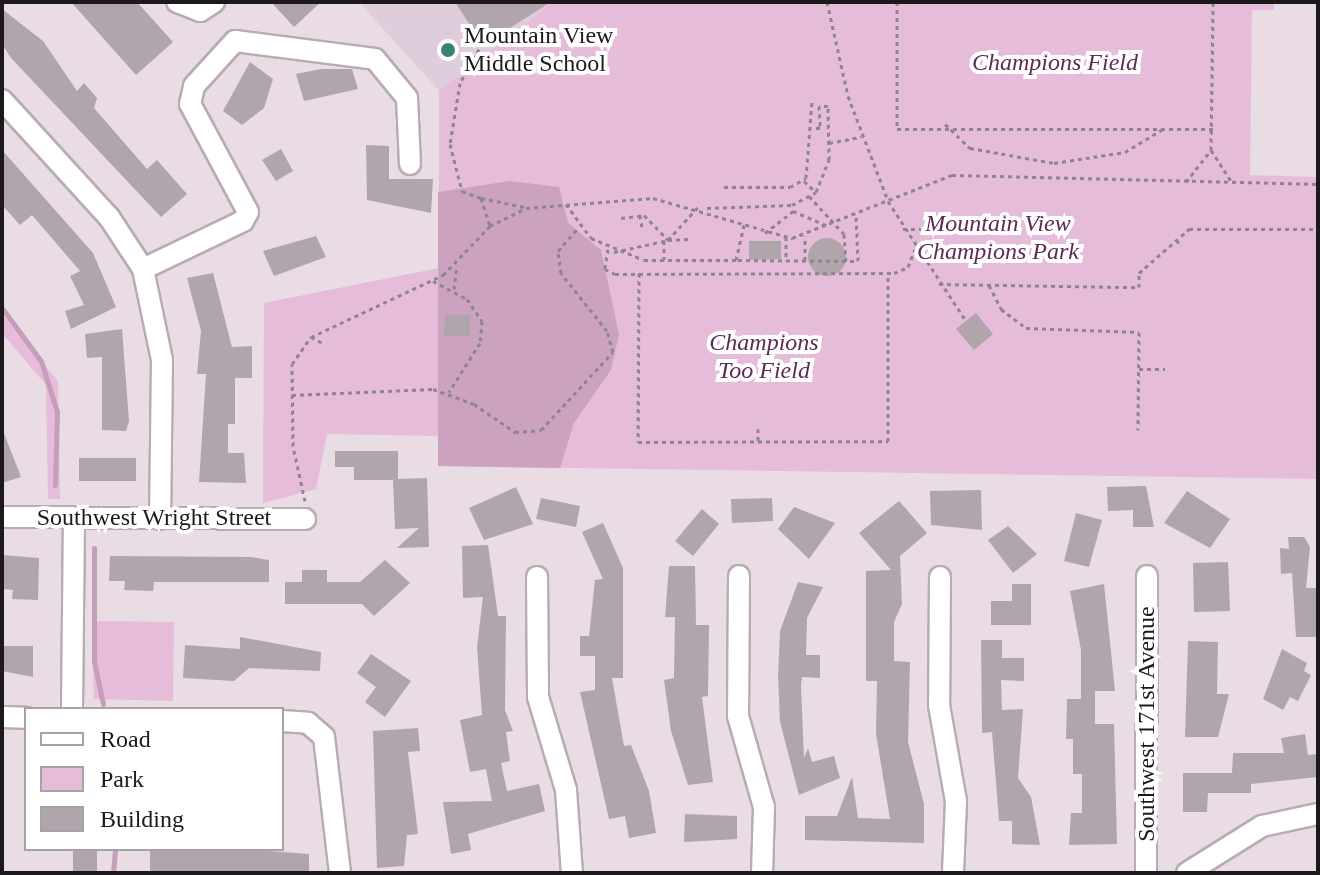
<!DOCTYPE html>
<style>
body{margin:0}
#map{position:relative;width:1320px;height:875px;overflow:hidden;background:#e9dce5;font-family:"Times New Roman",serif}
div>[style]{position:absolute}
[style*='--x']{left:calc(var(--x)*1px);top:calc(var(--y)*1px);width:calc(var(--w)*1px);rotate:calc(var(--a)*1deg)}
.built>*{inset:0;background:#e0cddb}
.green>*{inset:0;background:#e5bcda}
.forest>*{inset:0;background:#cca2c1}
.stream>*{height:5px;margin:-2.5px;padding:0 2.5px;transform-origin:2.5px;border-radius:2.5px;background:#c69dbb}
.building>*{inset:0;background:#b1a5ad}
.round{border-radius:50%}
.path>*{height:3px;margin-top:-1.5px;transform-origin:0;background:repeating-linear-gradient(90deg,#8f868c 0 4px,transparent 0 8px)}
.roads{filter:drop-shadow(2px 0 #b8abb4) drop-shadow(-2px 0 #b8abb4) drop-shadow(0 2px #b8abb4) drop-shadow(0 -2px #b8abb4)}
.minor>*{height:20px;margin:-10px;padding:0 10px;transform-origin:10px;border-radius:10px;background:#fff}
.dots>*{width:22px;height:22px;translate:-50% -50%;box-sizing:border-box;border:4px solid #fff;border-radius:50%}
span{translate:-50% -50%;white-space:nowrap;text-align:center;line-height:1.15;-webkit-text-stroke:8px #fff;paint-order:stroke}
.poi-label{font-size:24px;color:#1d181b}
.left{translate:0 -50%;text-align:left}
.park-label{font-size:24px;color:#5d2a53;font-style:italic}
.street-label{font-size:24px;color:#1d181b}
.frame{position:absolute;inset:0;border:4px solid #1d181b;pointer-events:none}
.legend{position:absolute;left:24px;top:707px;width:260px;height:144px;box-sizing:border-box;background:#fff;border:2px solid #a5a3a4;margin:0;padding:10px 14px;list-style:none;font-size:24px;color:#1d181b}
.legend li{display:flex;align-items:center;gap:16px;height:40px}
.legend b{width:40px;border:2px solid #a5a3a4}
</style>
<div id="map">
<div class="built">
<div style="clip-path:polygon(359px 2px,553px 2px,439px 91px)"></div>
</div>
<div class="green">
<div style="clip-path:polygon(553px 2px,1274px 2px,1274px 10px,1252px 10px,1250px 175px,1318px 177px,1318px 479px,438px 466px,438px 436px,327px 434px,316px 489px,263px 503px,264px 303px,439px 268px,439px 91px)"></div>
<div style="clip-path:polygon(2px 314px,58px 381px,60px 499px,48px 499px,46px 385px,2px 333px)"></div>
<div style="clip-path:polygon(92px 621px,174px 622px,173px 701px,94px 699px)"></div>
</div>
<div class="forest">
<div style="clip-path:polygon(510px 181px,559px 187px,568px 223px,601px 250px,619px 334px,611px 370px,574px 423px,560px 468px,438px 466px,438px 192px)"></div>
</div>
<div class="stream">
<div style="--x:2;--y:308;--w:66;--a:53.7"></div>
<div style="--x:41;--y:361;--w:53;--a:72.6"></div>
<div style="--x:57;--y:412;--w:73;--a:91.6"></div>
<div style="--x:94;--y:548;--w:113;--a:90"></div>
<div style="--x:94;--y:661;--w:44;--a:78.2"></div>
<div style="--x:113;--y:873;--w:24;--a:-85"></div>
</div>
<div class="building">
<div style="clip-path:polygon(71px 2px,137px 2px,173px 42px,136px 75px)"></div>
<div style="clip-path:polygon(271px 2px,321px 2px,294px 27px)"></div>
<div style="clip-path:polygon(455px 2px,551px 2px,483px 45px)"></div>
<div style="clip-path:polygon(2px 9px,43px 41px,77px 91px,84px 83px,97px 98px,94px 108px,147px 169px,157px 160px,187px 194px,161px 217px,11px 58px,2px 44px)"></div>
<div style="clip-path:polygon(250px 62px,273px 79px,264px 108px,242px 125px,223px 111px)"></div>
<div style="clip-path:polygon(321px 69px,352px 69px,358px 89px,304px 101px,296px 74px)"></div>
<div style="clip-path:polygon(366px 145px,389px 146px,389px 179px,433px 179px,431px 213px,367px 200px)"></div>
<div style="clip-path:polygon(281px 149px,293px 171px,276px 181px,262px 160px)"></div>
<div style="clip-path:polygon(2px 150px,93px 253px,116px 307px,71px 329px,65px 311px,84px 305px,70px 276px,80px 271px,32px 215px,20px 225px,2px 205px)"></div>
<div style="clip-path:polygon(316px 236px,326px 257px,274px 276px,263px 251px)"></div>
<div class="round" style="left:808px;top:238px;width:38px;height:38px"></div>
<div style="clip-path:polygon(749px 241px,781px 241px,781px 259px,749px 260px)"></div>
<div style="clip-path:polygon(213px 273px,232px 347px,252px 346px,252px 378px,235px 378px,235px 424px,228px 424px,228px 453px,244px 453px,246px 483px,199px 482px,206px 374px,197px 374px,201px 331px,187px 278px)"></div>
<div style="clip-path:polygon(976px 313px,993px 334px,974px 350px,956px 329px)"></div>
<div style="clip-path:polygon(445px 315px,470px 315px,470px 336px,444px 336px)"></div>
<div style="clip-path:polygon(122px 329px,129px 421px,126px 431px,102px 430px,102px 357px,87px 358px,85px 334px)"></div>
<div style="clip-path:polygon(2px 428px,21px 477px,2px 483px)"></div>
<div style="clip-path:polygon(335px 451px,398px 451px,398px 479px,427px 478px,429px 547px,397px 548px,419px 528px,395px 529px,393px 480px,354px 480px,354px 467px,335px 467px)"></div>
<div style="clip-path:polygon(79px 458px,136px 458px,136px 481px,79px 481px)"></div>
<div style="clip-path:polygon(1146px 486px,1154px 527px,1133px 527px,1133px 510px,1108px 511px,1107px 487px)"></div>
<div style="clip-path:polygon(516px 487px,533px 524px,484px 540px,469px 508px)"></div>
<div style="clip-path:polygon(981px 490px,982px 530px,931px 525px,930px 491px)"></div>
<div style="clip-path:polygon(1187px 491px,1230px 519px,1210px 548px,1164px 523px)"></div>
<div style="clip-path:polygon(541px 498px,580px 506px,576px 527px,536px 519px)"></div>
<div style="clip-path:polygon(772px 498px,773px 521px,732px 523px,731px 499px)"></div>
<div style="clip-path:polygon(899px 501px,927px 533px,900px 556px,902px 604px,894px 622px,894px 661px,910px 662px,908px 742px,924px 804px,924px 843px,805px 840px,805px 816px,837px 816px,852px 777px,858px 818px,890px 819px,876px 734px,877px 681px,866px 681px,866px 571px,891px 570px,859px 533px)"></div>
<div style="clip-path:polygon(794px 507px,835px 523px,809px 559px,778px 529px)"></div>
<div style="clip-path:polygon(702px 509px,719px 524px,693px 556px,675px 541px)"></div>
<div style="clip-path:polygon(1076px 513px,1102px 520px,1089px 567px,1064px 561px)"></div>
<div style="clip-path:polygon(603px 523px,623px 568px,623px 678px,612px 678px,624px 746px,631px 745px,649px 791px,656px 833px,629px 838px,625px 816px,609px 819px,580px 692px,595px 690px,595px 656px,580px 656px,580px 636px,589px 636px,595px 580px,603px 579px,582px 532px)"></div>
<div style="clip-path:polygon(1008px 526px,1037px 554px,1013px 573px,988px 540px)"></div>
<div style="clip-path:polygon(1288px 537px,1304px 537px,1310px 547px,1306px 588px,1318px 588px,1318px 637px,1296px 637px,1292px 573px,1281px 574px,1280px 548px,1289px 549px)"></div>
<div style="clip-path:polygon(488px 545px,498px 616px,506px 616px,505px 710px,513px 731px,506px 732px,510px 761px,501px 763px,507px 791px,539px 784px,545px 811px,468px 834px,471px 850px,451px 854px,443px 802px,492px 801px,486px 769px,470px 772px,460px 720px,482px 715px,477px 647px,483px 597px,463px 598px,462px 546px)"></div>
<div style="clip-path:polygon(2px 555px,39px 558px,38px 600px,12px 599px,13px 590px,3px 589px)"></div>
<div style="clip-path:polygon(110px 556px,251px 557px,269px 560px,269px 582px,154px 582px,153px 591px,124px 590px,125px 581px,109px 581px)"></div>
<div style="clip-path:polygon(385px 560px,410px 583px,374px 616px,362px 604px,285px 604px,285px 582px,302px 582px,302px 570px,327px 570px,327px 582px,360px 582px)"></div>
<div style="clip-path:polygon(1228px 562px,1230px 611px,1194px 612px,1193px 563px)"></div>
<div style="clip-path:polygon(669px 566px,695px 566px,696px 625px,709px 625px,708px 696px,702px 697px,713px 782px,688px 785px,671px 731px,664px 680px,674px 678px,675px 617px,665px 617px)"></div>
<div style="clip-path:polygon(798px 582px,823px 587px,807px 618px,806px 655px,820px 655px,820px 678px,802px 677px,801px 686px,804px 758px,808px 748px,812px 762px,834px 756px,840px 778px,799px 795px,780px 722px,778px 676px,780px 631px)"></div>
<div style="clip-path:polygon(1012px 584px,1031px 584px,1031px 625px,991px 625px,991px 601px,1012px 601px)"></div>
<div style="clip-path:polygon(1104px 584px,1115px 691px,1095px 691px,1095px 724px,1114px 724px,1117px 844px,1069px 845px,1071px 813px,1082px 813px,1082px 774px,1073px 774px,1073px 739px,1066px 739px,1067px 699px,1081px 699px,1081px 650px,1070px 591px)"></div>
<div style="clip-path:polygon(240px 637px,321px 652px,320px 671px,249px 668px,234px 681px,183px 678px,185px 645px,240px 649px)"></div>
<div style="clip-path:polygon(981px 640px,1002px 640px,1002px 658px,1024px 658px,1024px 681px,1001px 680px,1002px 710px,1023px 709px,1018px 778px,1031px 797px,1040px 845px,1012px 844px,1012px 821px,999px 821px,992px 732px,982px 733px)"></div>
<div style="clip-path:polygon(1188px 641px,1218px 642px,1217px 694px,1229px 694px,1218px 737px,1185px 737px)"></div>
<div style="clip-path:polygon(2px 646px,33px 646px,33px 677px,2px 671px)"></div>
<div style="clip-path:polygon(1282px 649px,1307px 663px,1304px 671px,1311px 675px,1298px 701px,1290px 697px,1283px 710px,1263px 699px)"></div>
<div style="clip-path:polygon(371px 654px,411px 681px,385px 717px,365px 702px,376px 687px,357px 673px)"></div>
<div style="clip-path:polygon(418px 728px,420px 751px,408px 752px,418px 834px,407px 835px,404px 866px,377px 868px,373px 731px)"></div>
<div style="clip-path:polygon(1305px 734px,1308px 755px,1318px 754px,1318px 777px,1251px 784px,1251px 793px,1208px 793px,1207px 812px,1183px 812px,1183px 773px,1232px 773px,1233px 753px,1284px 753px,1281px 738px)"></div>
<div style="clip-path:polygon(685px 814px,737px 816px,737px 839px,684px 842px)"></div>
<div style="clip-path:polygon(73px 849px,97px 849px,97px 873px,73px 873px)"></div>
<div style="clip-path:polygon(242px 849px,309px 854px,309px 873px,150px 873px,150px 850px)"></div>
</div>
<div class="path">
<div style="--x:827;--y:2;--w:96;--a:77.4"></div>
<div style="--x:848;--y:96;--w:112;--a:69.1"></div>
<div style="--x:888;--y:201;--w:143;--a:57"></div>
<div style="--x:897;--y:2;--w:127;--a:90"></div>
<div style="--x:897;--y:129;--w:316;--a:0"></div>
<div style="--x:483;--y:42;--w:47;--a:119.3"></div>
<div style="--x:460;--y:83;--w:62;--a:99.3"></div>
<div style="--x:450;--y:144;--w:49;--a:75.7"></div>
<div style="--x:462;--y:191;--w:20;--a:20"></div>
<div style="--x:481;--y:198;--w:29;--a:72"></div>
<div style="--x:945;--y:124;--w:35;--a:44"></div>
<div style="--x:970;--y:148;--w:85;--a:10.1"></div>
<div style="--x:1054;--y:163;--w:72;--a:-8.8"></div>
<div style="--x:1125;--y:152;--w:44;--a:-31.2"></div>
<div style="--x:829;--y:143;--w:33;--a:-11"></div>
<div style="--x:1211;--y:150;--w:38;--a:57"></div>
<div style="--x:804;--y:181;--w:16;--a:43"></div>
<div style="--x:1186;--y:182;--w:41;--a:-52"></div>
<div style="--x:1211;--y:150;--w:148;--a:-89.2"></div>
<div style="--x:724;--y:187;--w:66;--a:0"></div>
<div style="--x:790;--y:187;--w:18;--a:-29"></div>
<div style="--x:806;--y:178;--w:78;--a:-85.6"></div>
<div style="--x:809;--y:196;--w:52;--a:47.4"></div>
<div style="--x:844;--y:234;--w:27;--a:86"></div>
<div style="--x:481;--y:198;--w:44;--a:11.8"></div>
<div style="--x:566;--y:204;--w:42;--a:53.7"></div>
<div style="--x:591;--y:238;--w:57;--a:22.5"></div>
<div style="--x:644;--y:260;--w:92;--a:0"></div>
<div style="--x:736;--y:260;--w:37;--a:-77"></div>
<div style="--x:707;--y:208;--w:85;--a:-2"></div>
<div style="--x:792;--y:205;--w:27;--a:-28"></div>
<div style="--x:816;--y:192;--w:35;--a:-68"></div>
<div style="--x:829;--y:160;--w:54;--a:-91.1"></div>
<div style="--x:828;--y:106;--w:9;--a:180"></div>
<div style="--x:819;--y:106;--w:22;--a:87"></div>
<div style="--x:820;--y:128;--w:8;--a:180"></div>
<div style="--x:640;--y:215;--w:12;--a:81"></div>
<div style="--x:621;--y:218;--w:23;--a:-7"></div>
<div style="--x:644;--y:215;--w:35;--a:46"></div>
<div style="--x:668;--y:240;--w:21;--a:-3"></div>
<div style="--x:903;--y:229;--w:32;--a:0"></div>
<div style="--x:765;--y:233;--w:36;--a:-38"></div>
<div style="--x:793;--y:211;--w:38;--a:23"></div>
<div style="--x:786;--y:237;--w:24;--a:90"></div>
<div style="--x:1176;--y:240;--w:8;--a:45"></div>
<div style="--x:664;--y:241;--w:19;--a:90"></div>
<div style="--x:608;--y:249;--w:20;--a:99"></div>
<div style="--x:605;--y:269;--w:11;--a:27"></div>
<div style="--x:615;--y:274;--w:279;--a:-0.2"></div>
<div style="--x:894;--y:273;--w:15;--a:-23"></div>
<div style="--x:908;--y:267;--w:19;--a:-69"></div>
<div style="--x:614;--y:252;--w:55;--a:-12.5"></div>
<div style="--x:668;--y:240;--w:46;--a:-47.6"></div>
<div style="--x:738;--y:260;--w:120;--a:0.5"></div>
<div style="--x:858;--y:261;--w:45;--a:-92.5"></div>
<div style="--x:805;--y:260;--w:24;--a:-90"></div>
<div style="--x:639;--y:273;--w:169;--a:90.3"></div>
<div style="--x:638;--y:442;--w:250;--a:-0.2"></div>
<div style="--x:888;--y:441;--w:168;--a:-90"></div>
<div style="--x:433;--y:281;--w:38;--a:28"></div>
<div style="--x:467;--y:299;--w:27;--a:56"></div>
<div style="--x:482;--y:321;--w:22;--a:95"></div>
<div style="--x:480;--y:343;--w:58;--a:122.3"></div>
<div style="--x:939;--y:284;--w:200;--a:0.9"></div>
<div style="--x:1139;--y:287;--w:14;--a:-90"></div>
<div style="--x:1139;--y:273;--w:67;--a:-41.3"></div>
<div style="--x:1189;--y:229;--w:129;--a:0"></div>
<div style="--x:989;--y:285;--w:27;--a:63"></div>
<div style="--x:1001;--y:309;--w:31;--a:37"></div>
<div style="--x:1026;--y:328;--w:113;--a:2"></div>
<div style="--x:1139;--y:332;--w:98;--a:90.6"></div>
<div style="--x:454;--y:289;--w:24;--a:-83"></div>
<div style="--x:311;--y:337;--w:146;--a:-25.2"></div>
<div style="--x:443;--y:275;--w:68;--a:-46.2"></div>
<div style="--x:490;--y:226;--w:40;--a:-26.6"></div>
<div style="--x:526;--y:208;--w:127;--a:-4.5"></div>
<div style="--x:653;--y:198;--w:145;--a:16.1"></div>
<div style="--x:792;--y:238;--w:172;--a:-21.5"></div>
<div style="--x:952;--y:175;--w:366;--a:1.4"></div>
<div style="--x:1139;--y:369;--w:26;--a:0"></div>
<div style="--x:292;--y:395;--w:141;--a:-2.4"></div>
<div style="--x:433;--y:389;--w:44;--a:20.1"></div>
<div style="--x:474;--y:404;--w:50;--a:34.3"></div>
<div style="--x:515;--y:432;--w:26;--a:-4"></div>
<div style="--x:541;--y:430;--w:106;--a:-47.3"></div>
<div style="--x:613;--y:352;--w:22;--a:-106"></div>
<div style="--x:607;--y:331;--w:74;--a:-128.4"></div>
<div style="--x:561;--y:273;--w:22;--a:-98"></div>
<div style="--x:558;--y:251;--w:30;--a:-49"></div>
<div style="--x:758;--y:429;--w:13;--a:90"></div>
<div style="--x:305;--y:501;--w:56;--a:-102.3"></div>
<div style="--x:293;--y:446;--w:82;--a:-90.7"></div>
<div style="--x:292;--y:364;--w:33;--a:-55"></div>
<div style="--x:311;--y:337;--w:16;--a:27"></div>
</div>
<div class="roads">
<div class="minor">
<div style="--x:177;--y:2;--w:25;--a:21"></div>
<div style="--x:200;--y:11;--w:17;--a:-33"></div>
<div style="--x:2;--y:100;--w:159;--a:47.6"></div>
<div style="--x:109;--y:217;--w:62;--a:56.8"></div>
<div style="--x:143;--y:269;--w:93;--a:78.2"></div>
<div style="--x:162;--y:360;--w:159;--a:90.7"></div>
<div style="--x:143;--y:269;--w:111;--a:-25.6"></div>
<div style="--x:243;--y:221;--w:10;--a:-61"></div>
<div style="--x:248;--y:212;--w:123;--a:-118.2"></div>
<div style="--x:190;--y:104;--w:18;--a:-77"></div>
<div style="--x:194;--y:86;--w:61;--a:-47.7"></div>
<div style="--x:235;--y:41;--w:141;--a:7.3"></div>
<div style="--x:375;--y:59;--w:50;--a:50.6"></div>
<div style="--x:407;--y:98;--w:66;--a:87.4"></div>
<div style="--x:2;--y:517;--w:303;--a:0.4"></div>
<div style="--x:739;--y:576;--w:140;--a:90.4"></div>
<div style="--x:738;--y:716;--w:95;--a:74.1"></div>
<div style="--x:764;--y:807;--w:66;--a:91.7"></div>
<div style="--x:537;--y:577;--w:120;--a:89.5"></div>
<div style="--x:538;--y:697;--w:97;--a:73.2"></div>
<div style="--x:566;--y:790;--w:83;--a:85.9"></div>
<div style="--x:940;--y:577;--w:128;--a:90.4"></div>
<div style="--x:939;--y:705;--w:97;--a:80"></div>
<div style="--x:956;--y:801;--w:72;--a:92.4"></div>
<div style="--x:72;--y:709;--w:191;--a:-89.4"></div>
<div style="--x:2;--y:717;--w:24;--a:2"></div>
<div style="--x:282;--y:721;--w:26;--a:4"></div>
<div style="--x:308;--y:723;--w:21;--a:41"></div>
<div style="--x:324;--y:737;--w:137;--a:83.3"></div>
<div style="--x:1146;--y:873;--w:297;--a:-89.8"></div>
<div style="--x:1187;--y:873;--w:89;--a:-32.1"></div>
<div style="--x:1262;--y:826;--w:57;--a:-12.1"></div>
</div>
</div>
<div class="dots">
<div style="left:448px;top:50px;background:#3a8179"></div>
</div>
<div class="poi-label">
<span class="left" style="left:464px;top:50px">Mountain View<br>Middle School</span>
</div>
<div class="park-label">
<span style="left:1055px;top:63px">Champions Field</span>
<span style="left:998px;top:238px">Mountain View<br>Champions Park</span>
<span style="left:764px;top:357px">Champions<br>Too Field</span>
</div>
<div class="street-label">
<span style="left:154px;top:518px">Southwest Wright Street</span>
<span style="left:1147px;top:724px;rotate:-90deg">Southwest 171st Avenue</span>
</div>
<div class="frame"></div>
<ul class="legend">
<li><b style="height:10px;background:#fff"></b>Road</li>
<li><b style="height:22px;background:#e5bcda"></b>Park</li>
<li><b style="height:22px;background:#b1a5ad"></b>Building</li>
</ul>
</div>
